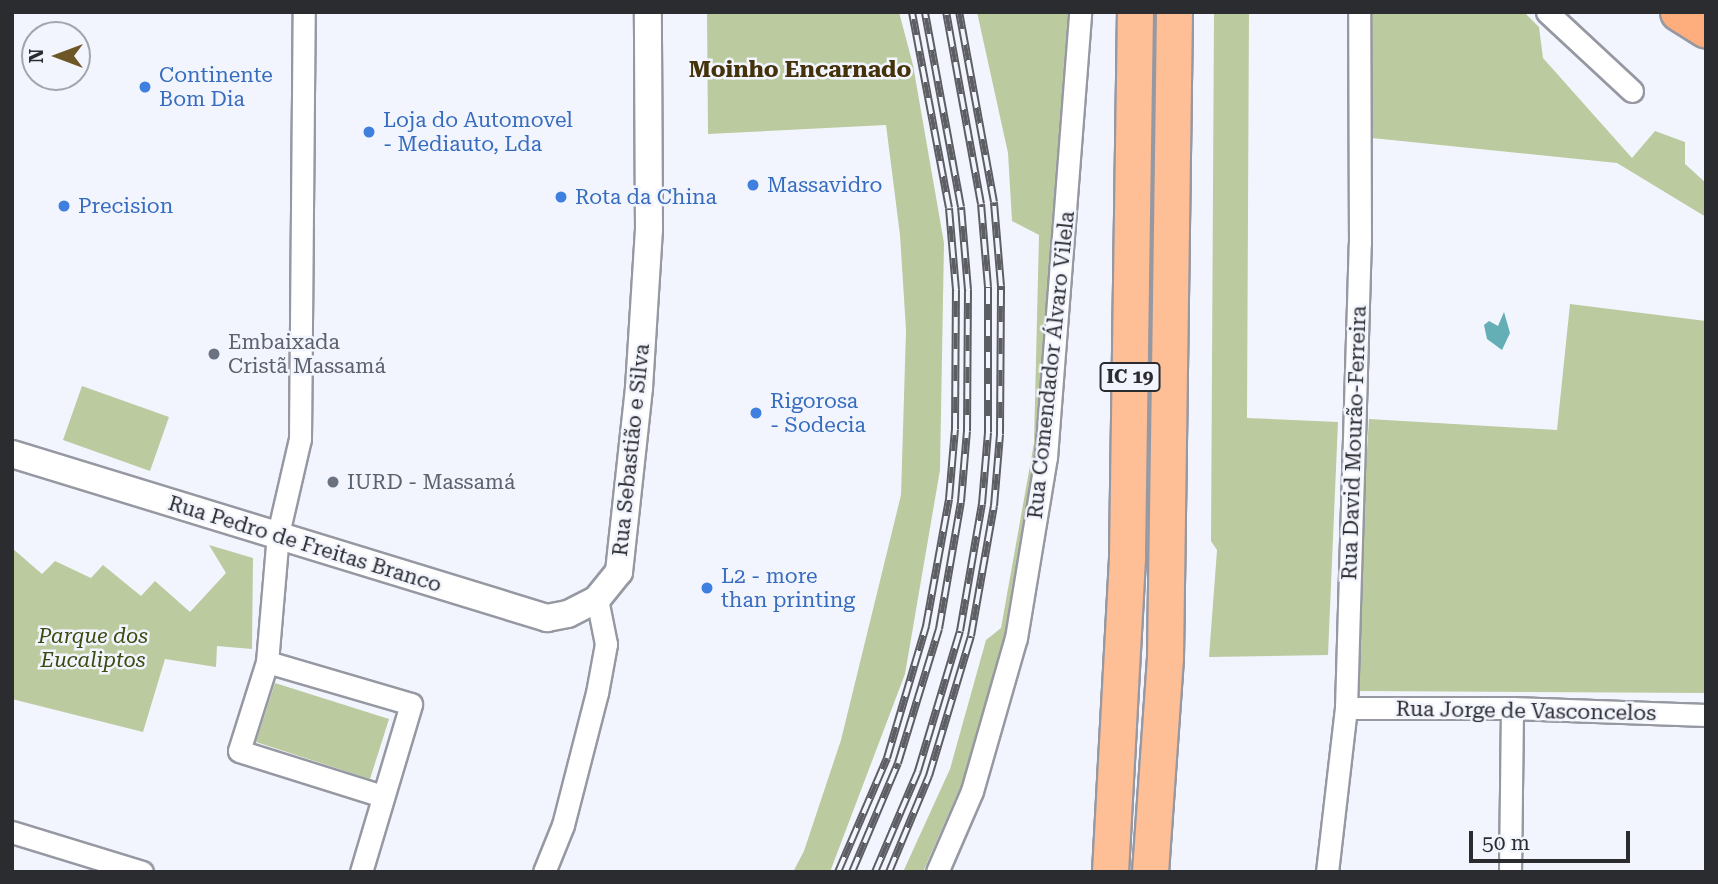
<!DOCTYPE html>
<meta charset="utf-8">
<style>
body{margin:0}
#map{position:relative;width:1718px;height:884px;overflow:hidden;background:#f3f5fe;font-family:"Roboto Serif",serif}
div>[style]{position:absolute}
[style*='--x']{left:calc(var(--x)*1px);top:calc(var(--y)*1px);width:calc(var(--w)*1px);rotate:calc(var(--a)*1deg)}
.green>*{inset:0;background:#bbca9f}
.water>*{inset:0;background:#64aeb5}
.roads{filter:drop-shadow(2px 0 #9698a2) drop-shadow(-2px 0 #9698a2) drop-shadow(0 2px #9698a2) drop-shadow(0 -2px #9698a2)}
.minor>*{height:21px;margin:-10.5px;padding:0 10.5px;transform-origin:10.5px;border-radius:10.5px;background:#fff}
.tertiary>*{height:26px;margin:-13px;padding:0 13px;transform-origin:13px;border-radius:13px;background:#fff}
.trunk>*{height:35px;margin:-17.5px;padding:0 17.5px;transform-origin:17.5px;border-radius:17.5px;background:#febe96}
.motorway>*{height:38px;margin:-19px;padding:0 19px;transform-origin:19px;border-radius:19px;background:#fdae7c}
.rail>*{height:8px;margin-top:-4px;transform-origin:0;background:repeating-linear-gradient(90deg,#f3f5fe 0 16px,#5d5e63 0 32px);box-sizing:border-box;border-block:2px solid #5d5e63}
.dots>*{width:19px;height:19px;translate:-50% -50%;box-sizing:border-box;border:4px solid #f3f5fe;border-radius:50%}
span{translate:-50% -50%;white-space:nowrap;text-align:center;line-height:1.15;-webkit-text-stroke:5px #f3f5fe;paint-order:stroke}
.shield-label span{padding:2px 5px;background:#f3f5fe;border:2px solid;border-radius:5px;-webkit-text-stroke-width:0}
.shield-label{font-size:19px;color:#2b2c30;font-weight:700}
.shop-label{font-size:21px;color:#366cbe}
.left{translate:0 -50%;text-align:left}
.worship-label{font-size:21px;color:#5b616d}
.street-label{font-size:21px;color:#2b2c30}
.park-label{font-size:21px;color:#3b4b10;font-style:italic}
.neighbourhood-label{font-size:23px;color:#44320a;font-weight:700}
.frame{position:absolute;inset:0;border:14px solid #2b2c30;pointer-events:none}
.north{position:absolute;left:21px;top:21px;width:70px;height:70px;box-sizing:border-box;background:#f3f5fe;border:2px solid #a3a5ac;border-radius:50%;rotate:270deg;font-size:19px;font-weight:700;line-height:28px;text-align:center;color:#2b2c30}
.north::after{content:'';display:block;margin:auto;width:24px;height:32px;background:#6e5727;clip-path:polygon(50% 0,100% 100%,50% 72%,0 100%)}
.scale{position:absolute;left:1469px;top:831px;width:161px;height:32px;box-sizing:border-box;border:4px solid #2b2c30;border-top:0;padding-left:9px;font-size:21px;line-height:24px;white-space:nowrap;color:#2b2c30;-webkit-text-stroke:5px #f3f5fe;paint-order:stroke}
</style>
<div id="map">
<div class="green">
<div style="clip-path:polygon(707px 12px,899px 12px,913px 65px,944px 243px,940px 470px,905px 674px,830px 872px,793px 872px,804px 851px,841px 740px,901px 495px,906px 330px,900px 235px,886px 125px,708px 134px)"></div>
<div style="clip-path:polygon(977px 12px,1074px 12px,1040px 447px,1013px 607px,966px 774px,923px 872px,903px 872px,950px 769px,986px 640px,1001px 628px,1034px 443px,1039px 235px,1012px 221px,1008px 153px)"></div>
<div style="clip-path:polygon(1214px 12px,1249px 12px,1247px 418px,1338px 422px,1328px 655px,1209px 657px,1217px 550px,1211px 541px)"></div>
<div style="clip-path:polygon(1371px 12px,1524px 12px,1539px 27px,1543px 58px,1632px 158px,1655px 131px,1685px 142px,1685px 164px,1706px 183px,1706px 217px,1617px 163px,1372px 138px)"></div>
<div style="clip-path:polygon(1570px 304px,1706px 321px,1706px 693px,1360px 691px,1360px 558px,1369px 419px,1557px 430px)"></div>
<div style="clip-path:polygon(82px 386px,169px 417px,150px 471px,63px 440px)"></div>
<div style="clip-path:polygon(209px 545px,253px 558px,252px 649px,217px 646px,216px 667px,165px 659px,143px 732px,12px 699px,12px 548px,42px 574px,55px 561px,91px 578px,103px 565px,141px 596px,155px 581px,190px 612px,226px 573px)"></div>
<div style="clip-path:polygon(275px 683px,389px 719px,370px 779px,256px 742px)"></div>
</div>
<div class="water">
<div style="clip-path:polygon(1504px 312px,1510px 333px,1502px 350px,1487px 339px,1484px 325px,1489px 321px,1498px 326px)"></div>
</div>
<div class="roads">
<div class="minor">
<div style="--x:1547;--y:12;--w:116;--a:42.9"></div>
<div style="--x:267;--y:662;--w:128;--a:-85.1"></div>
<div style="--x:278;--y:534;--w:98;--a:-77"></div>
<div style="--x:300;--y:439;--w:427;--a:-89.5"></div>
<div style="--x:1346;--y:708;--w:166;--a:0"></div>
<div style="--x:1512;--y:708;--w:194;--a:2.1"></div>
<div style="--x:12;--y:832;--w:136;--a:17.1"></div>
<div style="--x:361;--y:872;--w:175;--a:-73.4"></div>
<div style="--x:411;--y:704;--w:150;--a:-163.7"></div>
<div style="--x:267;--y:662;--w:93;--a:107.5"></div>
<div style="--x:239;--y:751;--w:151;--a:17.4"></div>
<div style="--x:544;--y:872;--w:51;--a:-68"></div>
<div style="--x:563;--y:825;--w:136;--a:-75.6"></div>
<div style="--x:597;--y:693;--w:50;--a:-79.6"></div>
<div style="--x:606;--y:644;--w:46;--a:-101.3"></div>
<div style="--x:937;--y:872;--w:88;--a:-66.6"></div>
<div style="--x:972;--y:791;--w:159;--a:-74"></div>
<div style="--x:1016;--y:638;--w:183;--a:-80.6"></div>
<div style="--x:1046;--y:457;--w:446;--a:-85.6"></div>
<div style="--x:1327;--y:872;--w:165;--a:-83.4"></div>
<div style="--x:1346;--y:708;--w:465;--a:-88.3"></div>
<div style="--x:1360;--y:243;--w:231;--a:-90.2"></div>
<div style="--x:1510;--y:872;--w:164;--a:-89.3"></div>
</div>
<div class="tertiary">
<div style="--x:12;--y:454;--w:560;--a:17.04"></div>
<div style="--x:547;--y:618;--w:21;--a:-11"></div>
<div style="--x:568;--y:614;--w:33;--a:-27"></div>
<div style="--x:597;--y:599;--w:35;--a:-51"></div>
<div style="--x:619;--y:572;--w:185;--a:-83.8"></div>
<div style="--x:639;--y:388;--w:159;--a:-86.4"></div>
<div style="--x:649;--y:229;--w:217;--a:-90.3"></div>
</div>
<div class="trunk">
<div style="--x:1110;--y:872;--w:317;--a:-86.9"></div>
<div style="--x:1127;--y:555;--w:543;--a:-89.16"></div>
<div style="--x:1150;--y:872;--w:216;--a:-86"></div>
<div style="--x:1165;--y:657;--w:645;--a:-89.2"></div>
</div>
<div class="motorway">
<div style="--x:1680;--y:12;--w:31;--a:32"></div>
</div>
</div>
<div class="rail">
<div style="--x:838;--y:872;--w:124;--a:-66.7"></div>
<div style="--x:887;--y:758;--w:138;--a:-73.5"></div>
<div style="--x:926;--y:626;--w:129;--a:-79.7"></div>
<div style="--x:949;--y:499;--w:70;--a:-85.1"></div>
<div style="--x:955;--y:429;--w:139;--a:-89.6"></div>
<div style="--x:956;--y:290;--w:82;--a:-94.9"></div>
<div style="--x:949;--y:208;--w:199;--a:-100.7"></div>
<div style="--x:852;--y:872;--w:118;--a:-67.1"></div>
<div style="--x:898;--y:763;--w:140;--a:-73"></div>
<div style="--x:939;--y:629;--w:129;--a:-80.2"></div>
<div style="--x:961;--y:502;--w:71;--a:-85.2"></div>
<div style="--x:967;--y:431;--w:141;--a:-89.6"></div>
<div style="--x:968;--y:290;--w:83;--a:-94.8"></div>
<div style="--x:961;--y:207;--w:198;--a:-100.5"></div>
<div style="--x:875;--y:872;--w:110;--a:-66.9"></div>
<div style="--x:918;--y:771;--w:146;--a:-73.3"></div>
<div style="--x:960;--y:631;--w:129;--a:-80.2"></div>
<div style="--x:982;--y:504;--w:72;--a:-85.2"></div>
<div style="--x:988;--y:432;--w:145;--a:-90"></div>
<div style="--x:988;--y:287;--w:83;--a:-94.8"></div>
<div style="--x:981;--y:204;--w:195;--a:-100.3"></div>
<div style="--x:889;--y:872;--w:104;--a:-67.4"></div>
<div style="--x:929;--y:776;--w:146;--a:-73.3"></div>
<div style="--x:971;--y:636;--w:132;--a:-80"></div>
<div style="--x:994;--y:506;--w:72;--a:-85.2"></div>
<div style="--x:1000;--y:434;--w:148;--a:-89.6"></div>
<div style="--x:1001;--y:286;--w:84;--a:-94.8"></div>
<div style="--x:994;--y:202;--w:193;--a:-100.4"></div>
</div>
<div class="dots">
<div style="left:145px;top:87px;background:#3f7fe0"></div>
<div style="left:369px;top:132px;background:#3f7fe0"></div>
<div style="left:753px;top:185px;background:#3f7fe0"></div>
<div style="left:561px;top:197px;background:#3f7fe0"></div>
<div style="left:64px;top:206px;background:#3f7fe0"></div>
<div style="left:214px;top:354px;background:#6b7280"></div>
<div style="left:756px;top:413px;background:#3f7fe0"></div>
<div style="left:333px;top:482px;background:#6b7280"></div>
<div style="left:707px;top:588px;background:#3f7fe0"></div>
</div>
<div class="shield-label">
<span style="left:1130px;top:377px">IC 19</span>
</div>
<div class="shop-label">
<span class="left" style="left:159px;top:87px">Continente<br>Bom Dia</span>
<span class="left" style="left:383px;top:132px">Loja do Automovel<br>- Mediauto, Lda</span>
<span class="left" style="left:767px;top:185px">Massavidro</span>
<span class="left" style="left:575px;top:197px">Rota da China</span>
<span class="left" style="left:78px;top:206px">Precision</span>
<span class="left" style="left:770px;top:413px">Rigorosa<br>- Sodecia</span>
<span class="left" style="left:721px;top:588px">L2 - more<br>than printing</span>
</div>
<div class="worship-label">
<span class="left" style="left:228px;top:354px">Embaixada<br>Cristã Massamá</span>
<span class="left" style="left:347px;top:482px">IURD - Massamá</span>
</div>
<div class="street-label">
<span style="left:1051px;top:365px;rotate:-84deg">Rua Comendador Álvaro Vilela</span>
<span style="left:1354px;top:443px;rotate:-88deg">Rua David Mourão-Ferreira</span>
<span style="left:631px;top:450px;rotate:-84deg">Rua Sebastião e Silva</span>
<span style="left:305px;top:544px;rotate:17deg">Rua Pedro de Freitas Branco</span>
<span style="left:1526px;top:711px;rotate:1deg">Rua Jorge de Vasconcelos</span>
</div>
<div class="park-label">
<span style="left:93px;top:648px">Parque dos<br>Eucaliptos</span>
</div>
<div class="neighbourhood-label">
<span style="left:800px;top:70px">Moinho Encarnado</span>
</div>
<div class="frame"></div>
<div class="north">N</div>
<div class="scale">50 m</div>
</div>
